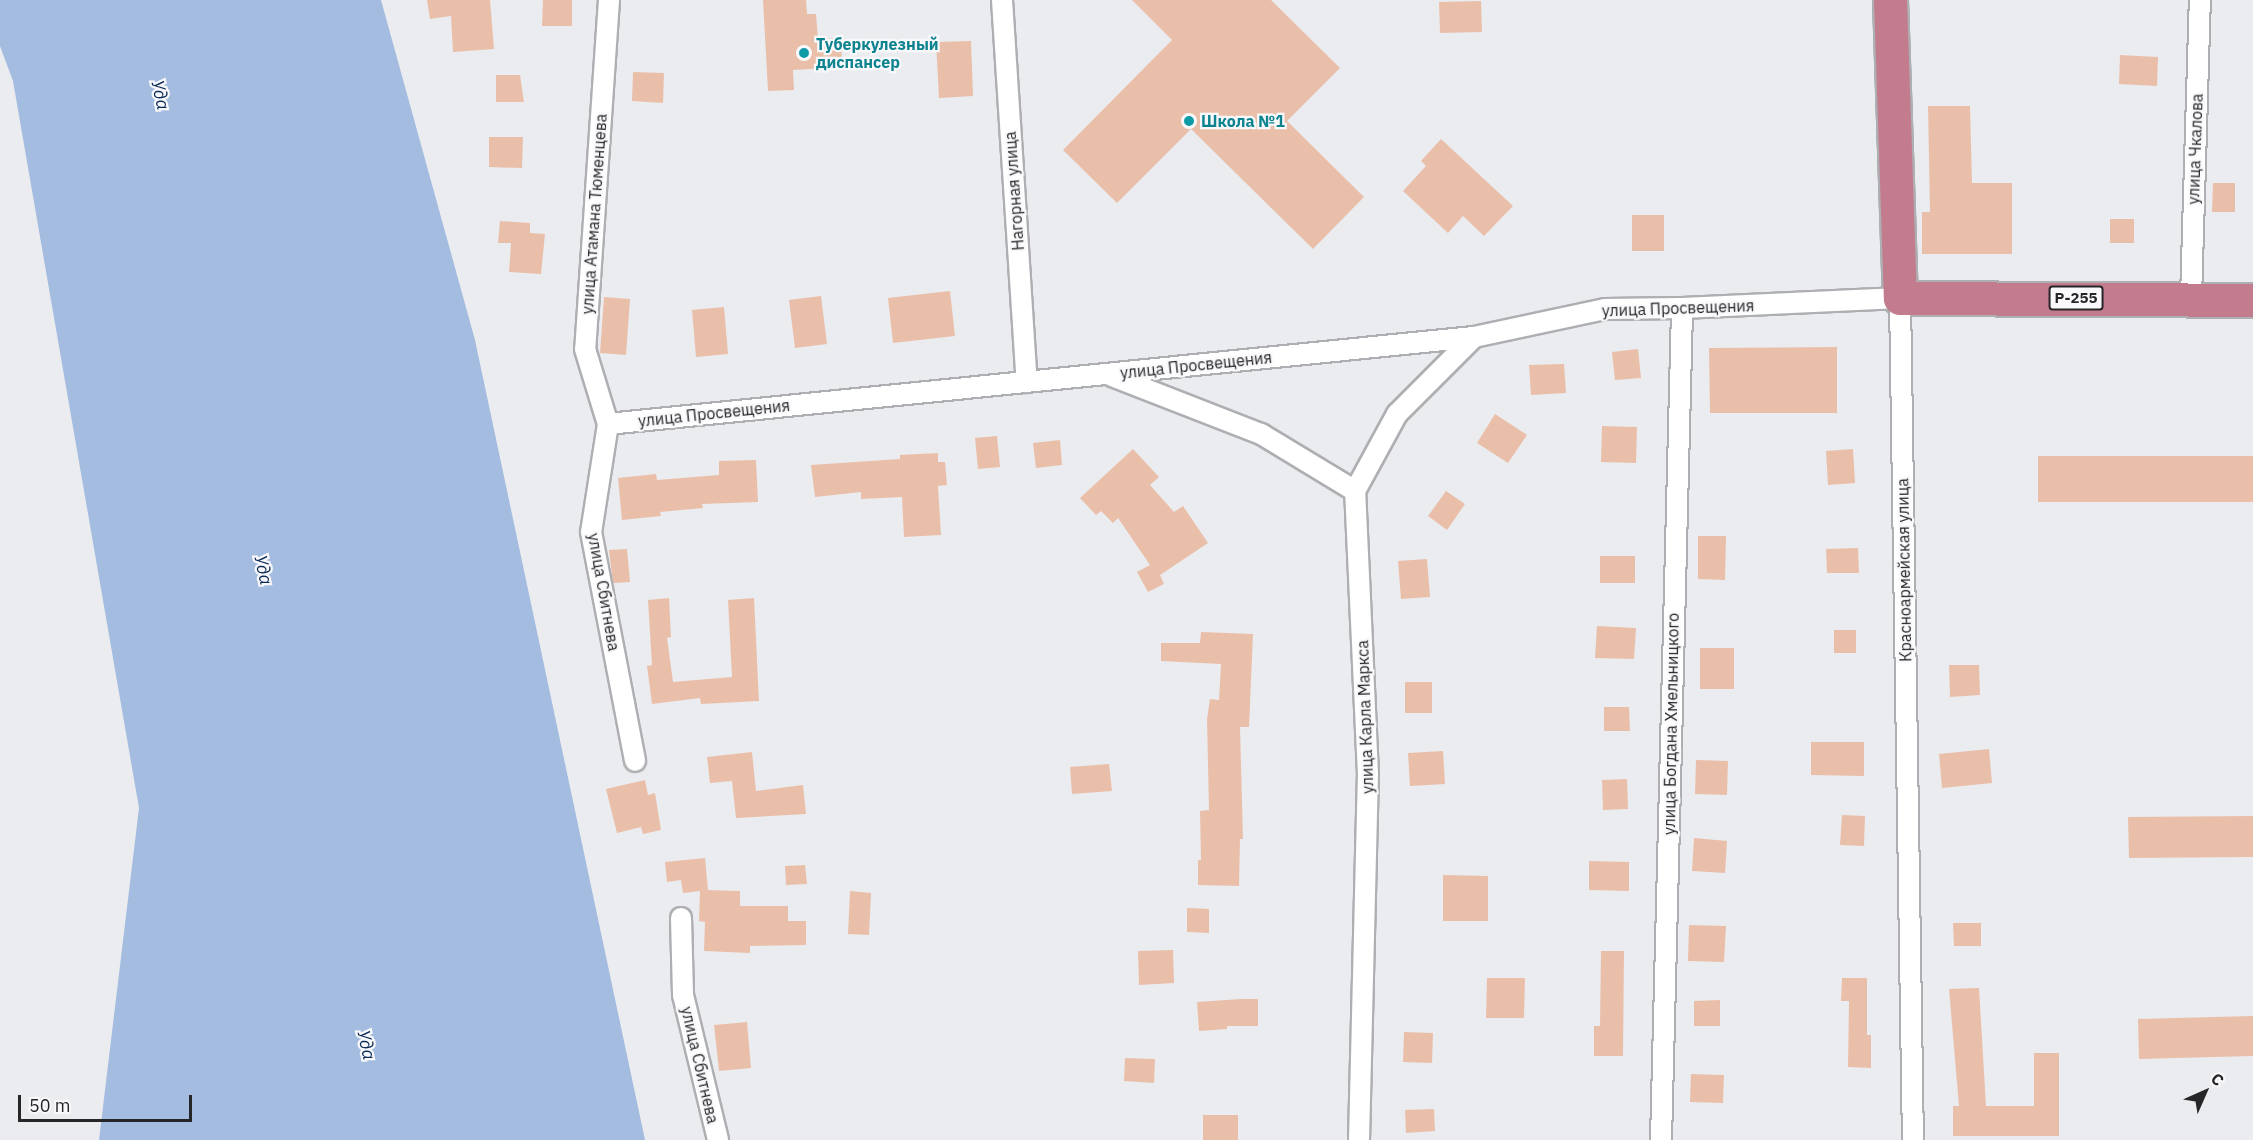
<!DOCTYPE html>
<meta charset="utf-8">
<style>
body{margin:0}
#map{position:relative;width:2253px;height:1140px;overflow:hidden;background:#ebecef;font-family:"IBM Plex Sans",sans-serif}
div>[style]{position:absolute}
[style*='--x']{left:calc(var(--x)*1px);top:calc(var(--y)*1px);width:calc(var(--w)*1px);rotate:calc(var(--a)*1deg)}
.water>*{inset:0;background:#a3bcdf}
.building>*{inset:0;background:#eabfaa}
.roads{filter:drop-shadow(2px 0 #aeafb2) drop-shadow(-2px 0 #aeafb2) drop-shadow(0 2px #aeafb2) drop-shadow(0 -2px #aeafb2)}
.street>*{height:20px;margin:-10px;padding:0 10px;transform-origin:10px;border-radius:10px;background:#fff}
.highway>*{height:33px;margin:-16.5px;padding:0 16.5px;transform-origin:16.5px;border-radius:16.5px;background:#c37b8e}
.dots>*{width:16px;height:16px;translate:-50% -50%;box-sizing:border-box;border:3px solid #f9f9fc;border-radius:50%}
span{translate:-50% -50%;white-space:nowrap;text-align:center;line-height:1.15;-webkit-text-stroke:4.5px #f9f9fc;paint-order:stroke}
.shield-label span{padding:2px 4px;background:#f9f9fc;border:2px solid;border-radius:4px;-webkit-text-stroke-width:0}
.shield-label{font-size:15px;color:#262628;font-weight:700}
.culture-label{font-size:16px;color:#0d838f;font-weight:700}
.left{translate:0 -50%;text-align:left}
.street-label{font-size:16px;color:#262628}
.water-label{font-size:18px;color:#0c2d58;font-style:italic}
.north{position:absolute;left:2175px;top:1062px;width:60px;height:60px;-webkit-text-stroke:4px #f9f9fc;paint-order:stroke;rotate:45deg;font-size:16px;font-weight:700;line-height:24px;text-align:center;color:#262628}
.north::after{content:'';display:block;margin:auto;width:21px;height:27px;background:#262628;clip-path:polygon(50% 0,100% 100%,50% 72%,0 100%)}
.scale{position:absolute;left:18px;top:1095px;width:174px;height:27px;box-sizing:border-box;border:3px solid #262628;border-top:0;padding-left:8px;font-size:18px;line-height:21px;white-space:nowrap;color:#262628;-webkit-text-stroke:4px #f9f9fc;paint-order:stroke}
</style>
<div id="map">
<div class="water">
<div style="clip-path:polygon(0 0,381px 0,475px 340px,645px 1140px,99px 1140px,139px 808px,13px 81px,0 46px)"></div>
</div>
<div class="building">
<div style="clip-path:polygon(427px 0,490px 0,494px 49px,453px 52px,451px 16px,430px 19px)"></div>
<div style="clip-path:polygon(543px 0,572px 0,572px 26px,542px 26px)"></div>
<div style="clip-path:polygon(763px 0,806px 0,807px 14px,816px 14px,818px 39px,841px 38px,842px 67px,793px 70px,794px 90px,768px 91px)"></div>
<div style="clip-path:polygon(1132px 0,1271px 0,1340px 68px,1287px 121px,1364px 197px,1313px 249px,1191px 129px,1117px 203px,1063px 150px,1172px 40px)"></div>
<div style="clip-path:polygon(1481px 1px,1482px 32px,1440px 33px,1439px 2px)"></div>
<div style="clip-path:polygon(971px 41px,973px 96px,939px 98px,936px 42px)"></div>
<div style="clip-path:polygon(2120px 55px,2158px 57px,2157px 86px,2119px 84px)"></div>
<div style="clip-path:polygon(633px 72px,664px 73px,663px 103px,632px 101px)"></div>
<div style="clip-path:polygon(496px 75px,520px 75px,524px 102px,496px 102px)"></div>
<div style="clip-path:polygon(1928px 106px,1970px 106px,1972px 183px,2012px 183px,2012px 254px,1922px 254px,1922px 212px,1930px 212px)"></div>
<div style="clip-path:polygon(489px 137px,523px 137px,522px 168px,489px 167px)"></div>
<div style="clip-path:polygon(1441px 139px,1513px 206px,1484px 236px,1463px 216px,1448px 233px,1403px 191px,1426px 166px,1421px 161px)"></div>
<div style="clip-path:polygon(2213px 183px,2235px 183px,2235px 212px,2212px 212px)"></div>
<div style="clip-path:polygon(1632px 215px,1664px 215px,1664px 251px,1632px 251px)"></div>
<div style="clip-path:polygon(2110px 219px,2134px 219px,2134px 243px,2110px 243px)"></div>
<div style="clip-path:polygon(500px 221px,530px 223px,530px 233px,545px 234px,541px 274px,509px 272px,511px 243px,498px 243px)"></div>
<div style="clip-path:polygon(950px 291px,955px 336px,893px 343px,888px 298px)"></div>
<div style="clip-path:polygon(821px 296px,827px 344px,795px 348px,789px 300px)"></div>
<div style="clip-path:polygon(604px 297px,630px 299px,626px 355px,600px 353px)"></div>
<div style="clip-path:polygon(724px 307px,728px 354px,696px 357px,692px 310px)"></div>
<div style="clip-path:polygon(1837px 347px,1837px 413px,1710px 413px,1709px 348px)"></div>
<div style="clip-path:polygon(1638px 349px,1641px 378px,1615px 380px,1612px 352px)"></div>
<div style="clip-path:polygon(1564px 364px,1566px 393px,1531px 395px,1529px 365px)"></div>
<div style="clip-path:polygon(1495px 414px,1527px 435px,1508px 463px,1477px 443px)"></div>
<div style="clip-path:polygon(1602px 426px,1637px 427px,1636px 463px,1601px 462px)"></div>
<div style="clip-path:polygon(997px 436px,1000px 467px,978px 469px,975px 438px)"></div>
<div style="clip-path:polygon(1060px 440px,1062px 465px,1036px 468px,1033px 443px)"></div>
<div style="clip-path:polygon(1133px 449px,1159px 477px,1150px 485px,1174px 512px,1183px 506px,1208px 543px,1160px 575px,1164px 584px,1148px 592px,1137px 572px,1150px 565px,1118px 518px,1113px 523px,1101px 511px,1096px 515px,1080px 498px)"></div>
<div style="clip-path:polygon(1853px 449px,1855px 483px,1828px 485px,1826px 451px)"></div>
<div style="clip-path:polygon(938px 453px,938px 462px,945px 462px,947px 485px,938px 486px,941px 535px,904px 537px,902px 497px,861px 499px,861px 492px,815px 497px,811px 465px,900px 459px,900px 455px)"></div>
<div style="clip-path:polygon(2038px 456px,2253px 456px,2253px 502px,2038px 502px)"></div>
<div style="clip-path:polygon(756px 460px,758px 502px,702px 504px,703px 508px,660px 512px,661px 516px,622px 520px,618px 478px,656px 474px,657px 480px,719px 475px,719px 461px)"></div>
<div style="clip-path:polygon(1446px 491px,1465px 504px,1447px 530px,1428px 516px)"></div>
<div style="clip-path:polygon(1698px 536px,1726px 536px,1725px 580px,1698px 579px)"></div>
<div style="clip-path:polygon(1858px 548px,1859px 573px,1827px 573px,1826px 549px)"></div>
<div style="clip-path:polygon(627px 549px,630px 582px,613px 583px,609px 550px)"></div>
<div style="clip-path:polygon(1600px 556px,1635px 556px,1635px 583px,1600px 583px)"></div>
<div style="clip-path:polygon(1427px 559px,1430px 597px,1401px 599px,1398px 561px)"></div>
<div style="clip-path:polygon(669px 598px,671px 637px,667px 638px,673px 682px,732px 677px,728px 600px,754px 598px,759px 701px,701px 704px,700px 698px,652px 704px,647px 666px,652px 665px,648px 600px)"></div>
<div style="clip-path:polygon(1597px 626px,1636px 628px,1634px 659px,1595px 658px)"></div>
<div style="clip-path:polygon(1834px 630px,1856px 630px,1856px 653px,1834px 653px)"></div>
<div style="clip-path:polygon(1201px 632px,1253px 634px,1249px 727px,1240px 727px,1243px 839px,1240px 839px,1239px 886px,1198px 885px,1198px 860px,1201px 860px,1200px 811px,1209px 810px,1207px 719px,1210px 699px,1219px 700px,1221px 664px,1161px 661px,1161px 643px,1200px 643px)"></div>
<div style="clip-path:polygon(1700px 648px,1734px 648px,1734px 689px,1700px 689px)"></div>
<div style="clip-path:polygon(1949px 665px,1979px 665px,1980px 695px,1950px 697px)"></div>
<div style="clip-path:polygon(1405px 682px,1432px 682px,1432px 713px,1405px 713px)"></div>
<div style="clip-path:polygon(1604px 707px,1629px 707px,1630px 731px,1604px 731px)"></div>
<div style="clip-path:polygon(1811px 742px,1864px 742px,1864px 776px,1811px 775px)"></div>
<div style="clip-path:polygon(1989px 749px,1992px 783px,1942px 788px,1939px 754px)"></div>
<div style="clip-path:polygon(1443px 751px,1445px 784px,1410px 786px,1408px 753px)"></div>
<div style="clip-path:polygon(752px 752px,756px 791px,803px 785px,806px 814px,736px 818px,732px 781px,710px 783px,707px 757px)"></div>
<div style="clip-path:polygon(1696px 760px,1728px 761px,1727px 795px,1695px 794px)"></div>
<div style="clip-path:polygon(1109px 764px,1112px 791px,1072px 794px,1070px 767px)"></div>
<div style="clip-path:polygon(1627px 779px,1628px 809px,1603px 810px,1602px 780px)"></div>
<div style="clip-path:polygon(645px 780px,648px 795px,655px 793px,661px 830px,643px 834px,641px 827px,617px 833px,606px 789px)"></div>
<div style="clip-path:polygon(1842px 815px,1865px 816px,1864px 846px,1840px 845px)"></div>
<div style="clip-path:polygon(2253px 816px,2253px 857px,2129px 858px,2128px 817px)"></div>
<div style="clip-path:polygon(1694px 838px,1727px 841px,1725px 873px,1692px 871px)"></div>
<div style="clip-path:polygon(705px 858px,708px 890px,740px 891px,740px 906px,788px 906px,788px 921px,806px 921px,806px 945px,750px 946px,750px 953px,704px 951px,705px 922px,699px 921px,700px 891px,683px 893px,681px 880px,667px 882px,665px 862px)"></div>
<div style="clip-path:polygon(1589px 861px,1629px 862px,1629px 891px,1589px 890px)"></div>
<div style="clip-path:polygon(805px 865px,807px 884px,786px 885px,785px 866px)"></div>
<div style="clip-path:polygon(1443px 875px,1488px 876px,1488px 921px,1443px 921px)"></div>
<div style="clip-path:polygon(850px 891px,871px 893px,869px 935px,848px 934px)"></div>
<div style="clip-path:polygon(1187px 908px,1209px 909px,1209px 933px,1187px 932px)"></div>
<div style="clip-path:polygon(1953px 923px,1981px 923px,1981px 946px,1954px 946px)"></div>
<div style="clip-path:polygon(1689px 925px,1726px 926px,1724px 962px,1688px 961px)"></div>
<div style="clip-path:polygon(1173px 950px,1174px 983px,1139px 985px,1138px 951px)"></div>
<div style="clip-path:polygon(1601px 951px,1624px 951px,1623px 1056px,1594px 1056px,1594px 1026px,1600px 1026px)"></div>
<div style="clip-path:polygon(1487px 978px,1525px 978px,1524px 1018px,1486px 1018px)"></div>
<div style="clip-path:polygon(1842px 978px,1867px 978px,1867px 1035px,1871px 1035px,1871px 1068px,1848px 1067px,1849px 1001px,1841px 1001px)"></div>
<div style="clip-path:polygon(1979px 988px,1986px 1106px,2034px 1106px,2034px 1053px,2059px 1053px,2059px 1136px,1953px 1136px,1953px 1106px,1959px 1106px,1949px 989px)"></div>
<div style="clip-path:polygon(1241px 999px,1258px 999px,1258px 1026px,1227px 1026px,1227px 1029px,1199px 1031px,1197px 1002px)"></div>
<div style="clip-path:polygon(1720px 1000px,1720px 1026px,1694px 1026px,1694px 1001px)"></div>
<div style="clip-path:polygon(2253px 1016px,2253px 1056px,2139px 1059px,2138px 1019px)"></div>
<div style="clip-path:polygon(747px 1022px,751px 1068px,719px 1071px,714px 1025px)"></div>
<div style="clip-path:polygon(1404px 1032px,1433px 1033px,1432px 1063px,1403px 1062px)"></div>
<div style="clip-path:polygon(1125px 1058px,1155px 1059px,1154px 1083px,1124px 1081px)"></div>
<div style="clip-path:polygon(1691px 1074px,1724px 1075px,1723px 1103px,1690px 1102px)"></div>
<div style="clip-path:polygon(1434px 1109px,1435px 1131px,1406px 1133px,1405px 1110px)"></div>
<div style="clip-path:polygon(1203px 1115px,1238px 1115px,1238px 1140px,1203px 1140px)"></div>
</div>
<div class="roads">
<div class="street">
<div style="--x:609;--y:0;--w:350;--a:93.9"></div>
<div style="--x:585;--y:349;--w:78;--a:73"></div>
<div style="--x:608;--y:424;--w:109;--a:98.9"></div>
<div style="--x:591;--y:532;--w:233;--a:79.1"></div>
<div style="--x:1002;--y:0;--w:383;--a:86.3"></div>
<div style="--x:2191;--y:298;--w:298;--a:-88.3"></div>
<div style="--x:1112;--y:376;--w:160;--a:21.3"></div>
<div style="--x:1261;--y:434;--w:110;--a:31.2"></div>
<div style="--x:608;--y:424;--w:870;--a:-5.74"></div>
<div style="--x:1474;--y:337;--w:134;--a:-12.1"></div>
<div style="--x:1605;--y:309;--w:77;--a:-0.7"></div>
<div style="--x:1682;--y:308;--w:218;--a:-2.6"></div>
<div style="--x:1900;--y:298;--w:842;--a:89.12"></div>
<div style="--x:681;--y:918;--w:77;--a:88.5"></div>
<div style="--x:683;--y:995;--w:149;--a:76.4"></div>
<div style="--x:1359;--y:1140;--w:365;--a:-88.6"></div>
<div style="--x:1368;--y:775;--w:284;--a:-92.6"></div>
<div style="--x:1355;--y:491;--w:88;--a:-61.4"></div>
<div style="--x:1397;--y:414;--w:109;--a:-45"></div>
<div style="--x:1661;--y:1140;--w:832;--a:-88.55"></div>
</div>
<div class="highway">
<div style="--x:1890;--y:0;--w:298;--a:88.1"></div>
<div style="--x:1900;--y:298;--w:353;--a:0.3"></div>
</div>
</div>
<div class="dots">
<div style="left:804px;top:53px;background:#0f9aa8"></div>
<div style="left:1189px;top:121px;background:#0f9aa8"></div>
</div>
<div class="shield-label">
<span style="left:2076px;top:298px">Р-255</span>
</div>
<div class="culture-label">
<span class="left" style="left:816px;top:53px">Туберкулезный<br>диспансер</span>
<span class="left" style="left:1201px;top:121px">Школа №1</span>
</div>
<div class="street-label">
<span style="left:2195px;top:149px;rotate:-88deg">улица Чкалова</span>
<span style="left:1014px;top:191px;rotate:-94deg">Нагорная улица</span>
<span style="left:594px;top:214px;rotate:-86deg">улица Атамана Тюменцева</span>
<span style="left:1678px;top:308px;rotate:-2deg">улица Просвещения</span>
<span style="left:1196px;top:365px;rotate:-6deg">улица Просвещения</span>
<span style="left:714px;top:413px;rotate:-6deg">улица Просвещения</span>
<span style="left:1904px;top:570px;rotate:-91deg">Красноармейская улица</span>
<span style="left:604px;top:592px;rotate:80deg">улица Сбитнева</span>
<span style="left:1365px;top:717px;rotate:-92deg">улица Карла Маркса</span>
<span style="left:1671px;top:724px;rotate:-89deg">улица Богдана Хмельницкого</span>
<span style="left:700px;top:1065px;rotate:77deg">улица Сбитнева</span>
</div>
<div class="water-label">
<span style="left:160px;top:95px;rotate:78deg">Уда</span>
<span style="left:263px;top:570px;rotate:78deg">Уда</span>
<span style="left:366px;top:1045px;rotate:78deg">Уда</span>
</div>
<div class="north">С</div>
<div class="scale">50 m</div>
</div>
